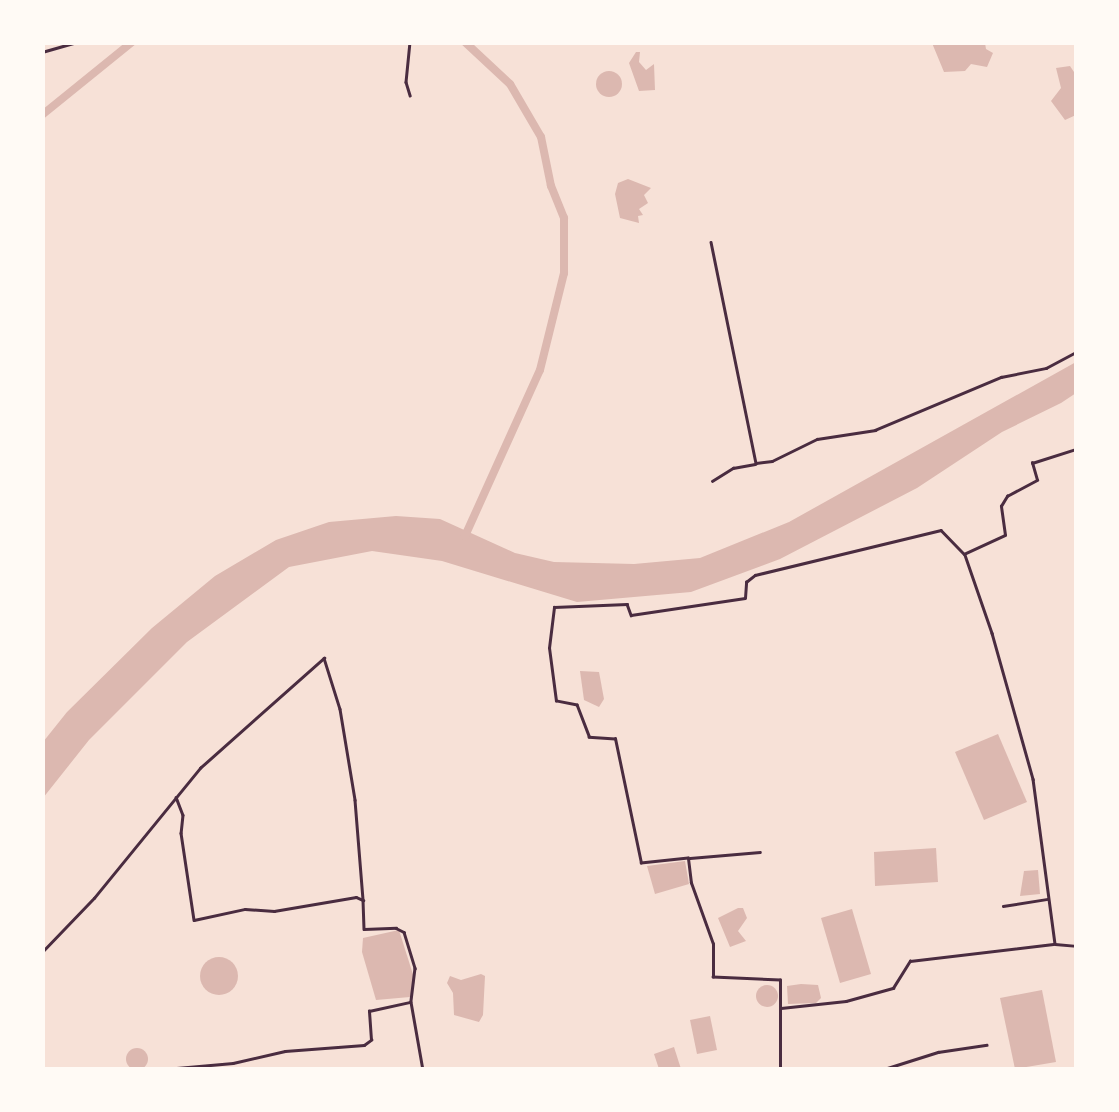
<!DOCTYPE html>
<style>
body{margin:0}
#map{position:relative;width:1119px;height:1112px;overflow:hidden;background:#f7e1d7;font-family:"Titillium Web",sans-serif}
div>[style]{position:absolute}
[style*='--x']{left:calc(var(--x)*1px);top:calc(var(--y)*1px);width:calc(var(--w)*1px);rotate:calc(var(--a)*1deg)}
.water>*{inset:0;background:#dcb8b0}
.round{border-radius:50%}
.canal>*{height:8px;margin:-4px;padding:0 4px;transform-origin:4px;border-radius:4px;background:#dcb8b0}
.minor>*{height:2.5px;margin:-1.25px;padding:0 1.25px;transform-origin:1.25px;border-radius:1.25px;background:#4a2c40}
span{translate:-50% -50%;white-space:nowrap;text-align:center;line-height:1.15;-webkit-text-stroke:8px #fffaf5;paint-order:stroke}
.frame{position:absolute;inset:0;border:45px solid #fffaf5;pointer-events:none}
</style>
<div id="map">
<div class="water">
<div style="clip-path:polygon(932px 43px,985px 43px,986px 49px,993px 53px,987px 67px,971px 64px,965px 71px,944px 72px)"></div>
<div style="clip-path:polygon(636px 52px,640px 52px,639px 62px,646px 70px,654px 64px,655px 90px,639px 91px,629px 63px)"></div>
<div style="clip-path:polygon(1070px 66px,1076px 75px,1076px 115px,1065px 120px,1051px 101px,1061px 88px,1056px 68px)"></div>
<div class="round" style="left:596px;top:71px;width:26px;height:26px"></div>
<div style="clip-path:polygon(628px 179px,651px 188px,644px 195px,648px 203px,639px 209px,643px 215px,638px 216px,639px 223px,620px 218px,615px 194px,618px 183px)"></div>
<div style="clip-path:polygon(1076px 362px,1076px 393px,1061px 403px,1002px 432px,917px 488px,780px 559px,691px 592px,577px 602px,442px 561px,372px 551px,289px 567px,187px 642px,89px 740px,43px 798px,43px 742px,67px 712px,152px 628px,215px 576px,276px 540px,329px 522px,396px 516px,440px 519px,515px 553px,554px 562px,634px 564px,700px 558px,789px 522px)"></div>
<div style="clip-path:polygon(580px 671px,599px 672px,604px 699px,599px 707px,584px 700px)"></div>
<div style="clip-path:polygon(998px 734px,1027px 802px,984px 820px,955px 752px)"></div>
<div style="clip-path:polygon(936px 848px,938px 882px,875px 886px,874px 852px)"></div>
<div style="clip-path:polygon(685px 861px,689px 884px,655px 894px,647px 866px)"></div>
<div style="clip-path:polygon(1038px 870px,1040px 894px,1020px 896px,1024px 871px)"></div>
<div style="clip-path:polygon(738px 908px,743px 908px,747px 918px,738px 931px,746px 941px,730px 947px,718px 918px)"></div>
<div style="clip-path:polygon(852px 909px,871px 974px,840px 983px,821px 918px)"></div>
<div style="clip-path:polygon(399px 930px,415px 981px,410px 997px,376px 1000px,362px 952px,363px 938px)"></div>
<div class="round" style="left:200px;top:957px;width:38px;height:38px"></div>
<div style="clip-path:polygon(481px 974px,485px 976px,483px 1015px,479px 1022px,454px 1015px,453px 993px,447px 983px,450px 976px,461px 980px)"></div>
<div style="clip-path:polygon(801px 984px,818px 985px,821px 998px,816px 1003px,788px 1004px,787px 986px)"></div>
<div class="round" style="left:756px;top:985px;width:22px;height:22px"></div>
<div style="clip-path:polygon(1042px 990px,1056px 1062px,1015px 1069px,1000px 998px)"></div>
<div style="clip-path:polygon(710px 1016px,717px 1050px,697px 1054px,690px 1020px)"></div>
<div style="clip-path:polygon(674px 1047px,681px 1069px,659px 1069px,654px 1054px)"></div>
<div class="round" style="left:126px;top:1048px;width:22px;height:22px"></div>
</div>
<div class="canal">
<div style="--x:42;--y:115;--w:116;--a:-39"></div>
<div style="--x:465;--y:536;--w:182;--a:-65.7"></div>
<div style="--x:540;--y:370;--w:100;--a:-76.1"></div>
<div style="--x:564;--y:273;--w:55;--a:-90"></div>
<div style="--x:564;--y:218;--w:35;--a:-112"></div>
<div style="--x:551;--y:186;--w:50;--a:-101.5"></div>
<div style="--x:541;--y:137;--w:61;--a:-120.3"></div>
<div style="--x:510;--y:84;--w:62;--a:-137"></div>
</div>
<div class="minor">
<div style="--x:410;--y:42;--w:40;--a:95.7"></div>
<div style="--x:406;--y:82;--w:14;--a:73"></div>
<div style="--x:42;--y:52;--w:35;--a:-16"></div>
<div style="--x:711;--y:242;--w:226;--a:78.5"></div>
<div style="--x:756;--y:463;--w:16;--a:-7"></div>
<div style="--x:772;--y:461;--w:50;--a:-26.1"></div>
<div style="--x:817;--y:439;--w:59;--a:-8.8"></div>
<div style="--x:875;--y:430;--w:137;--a:-22.8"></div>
<div style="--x:1001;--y:377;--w:46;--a:-11.3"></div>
<div style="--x:1046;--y:368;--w:34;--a:-28"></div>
<div style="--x:712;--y:481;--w:25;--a:-32"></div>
<div style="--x:733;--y:468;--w:22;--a:-10"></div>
<div style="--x:965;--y:555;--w:83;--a:70.9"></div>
<div style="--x:992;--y:633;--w:152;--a:74.3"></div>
<div style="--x:1033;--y:779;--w:166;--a:82.4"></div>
<div style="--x:1055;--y:944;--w:21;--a:5"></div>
<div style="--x:176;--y:797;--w:19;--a:69"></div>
<div style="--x:183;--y:815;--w:18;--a:96"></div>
<div style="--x:181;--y:833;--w:88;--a:81.5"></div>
<div style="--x:194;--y:920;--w:52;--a:-12.2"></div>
<div style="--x:245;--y:909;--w:29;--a:4"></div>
<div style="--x:274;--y:911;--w:83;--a:-9.7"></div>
<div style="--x:356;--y:897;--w:8;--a:23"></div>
<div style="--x:363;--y:900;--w:29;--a:88"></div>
<div style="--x:364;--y:929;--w:32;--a:-2"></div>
<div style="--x:396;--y:928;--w:9;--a:27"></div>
<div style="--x:404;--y:932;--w:38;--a:73"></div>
<div style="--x:415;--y:968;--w:34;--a:97"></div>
<div style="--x:411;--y:1002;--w:69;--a:80"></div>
<div style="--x:690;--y:858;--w:70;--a:-4.9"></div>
<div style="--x:1003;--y:906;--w:45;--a:-9"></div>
<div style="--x:42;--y:952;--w:75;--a:-46.1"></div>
<div style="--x:94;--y:898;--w:168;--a:-50.8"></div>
<div style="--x:200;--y:768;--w:166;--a:-41.6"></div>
<div style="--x:324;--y:658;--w:53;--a:72.6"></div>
<div style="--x:340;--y:709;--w:92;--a:80.6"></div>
<div style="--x:355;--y:800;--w:100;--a:85.4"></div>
<div style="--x:781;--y:1008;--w:65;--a:-6.1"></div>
<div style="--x:846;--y:1001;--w:49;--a:-15.5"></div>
<div style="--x:893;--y:988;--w:32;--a:-58"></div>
<div style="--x:910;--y:961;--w:144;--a:-6.8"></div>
<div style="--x:154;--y:1070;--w:79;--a:-5.1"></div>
<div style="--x:233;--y:1063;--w:53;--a:-13"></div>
<div style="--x:285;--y:1051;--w:79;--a:-4.3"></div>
<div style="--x:364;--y:1045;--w:9;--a:-36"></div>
<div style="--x:371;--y:1040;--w:29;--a:-94"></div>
<div style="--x:369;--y:1011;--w:42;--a:-12.4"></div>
<div style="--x:780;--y:1070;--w:90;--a:-90"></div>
<div style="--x:780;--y:980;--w:67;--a:-177.4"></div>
<div style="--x:713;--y:977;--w:33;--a:-90"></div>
<div style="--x:713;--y:944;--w:65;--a:-109.8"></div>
<div style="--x:691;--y:883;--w:25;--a:-97"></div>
<div style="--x:688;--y:858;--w:47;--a:173.9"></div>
<div style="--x:641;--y:863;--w:127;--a:-101.8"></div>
<div style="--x:615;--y:739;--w:26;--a:-176"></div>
<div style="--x:589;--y:737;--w:34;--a:-111"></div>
<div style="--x:577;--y:705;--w:21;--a:-169"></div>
<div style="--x:556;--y:701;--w:53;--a:-97.5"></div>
<div style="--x:549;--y:648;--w:41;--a:-83"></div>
<div style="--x:554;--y:607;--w:73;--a:-2.4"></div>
<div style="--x:627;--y:604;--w:12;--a:70"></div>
<div style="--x:631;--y:615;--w:115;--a:-8.5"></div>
<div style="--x:745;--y:598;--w:16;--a:-86"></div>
<div style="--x:746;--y:582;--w:11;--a:-38"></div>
<div style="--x:755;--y:575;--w:191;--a:-13.6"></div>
<div style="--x:941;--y:530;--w:33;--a:46"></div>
<div style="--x:964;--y:554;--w:45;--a:-24.9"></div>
<div style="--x:1005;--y:535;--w:29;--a:-98"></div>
<div style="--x:1001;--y:506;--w:12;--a:-59"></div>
<div style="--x:1007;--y:496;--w:34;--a:-28"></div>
<div style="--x:1037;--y:480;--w:18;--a:-106"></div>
<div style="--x:1032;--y:463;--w:46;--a:-17.7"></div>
<div style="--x:881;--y:1070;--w:60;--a:-17.5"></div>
<div style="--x:938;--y:1052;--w:49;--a:-8.3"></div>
</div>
<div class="frame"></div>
</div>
